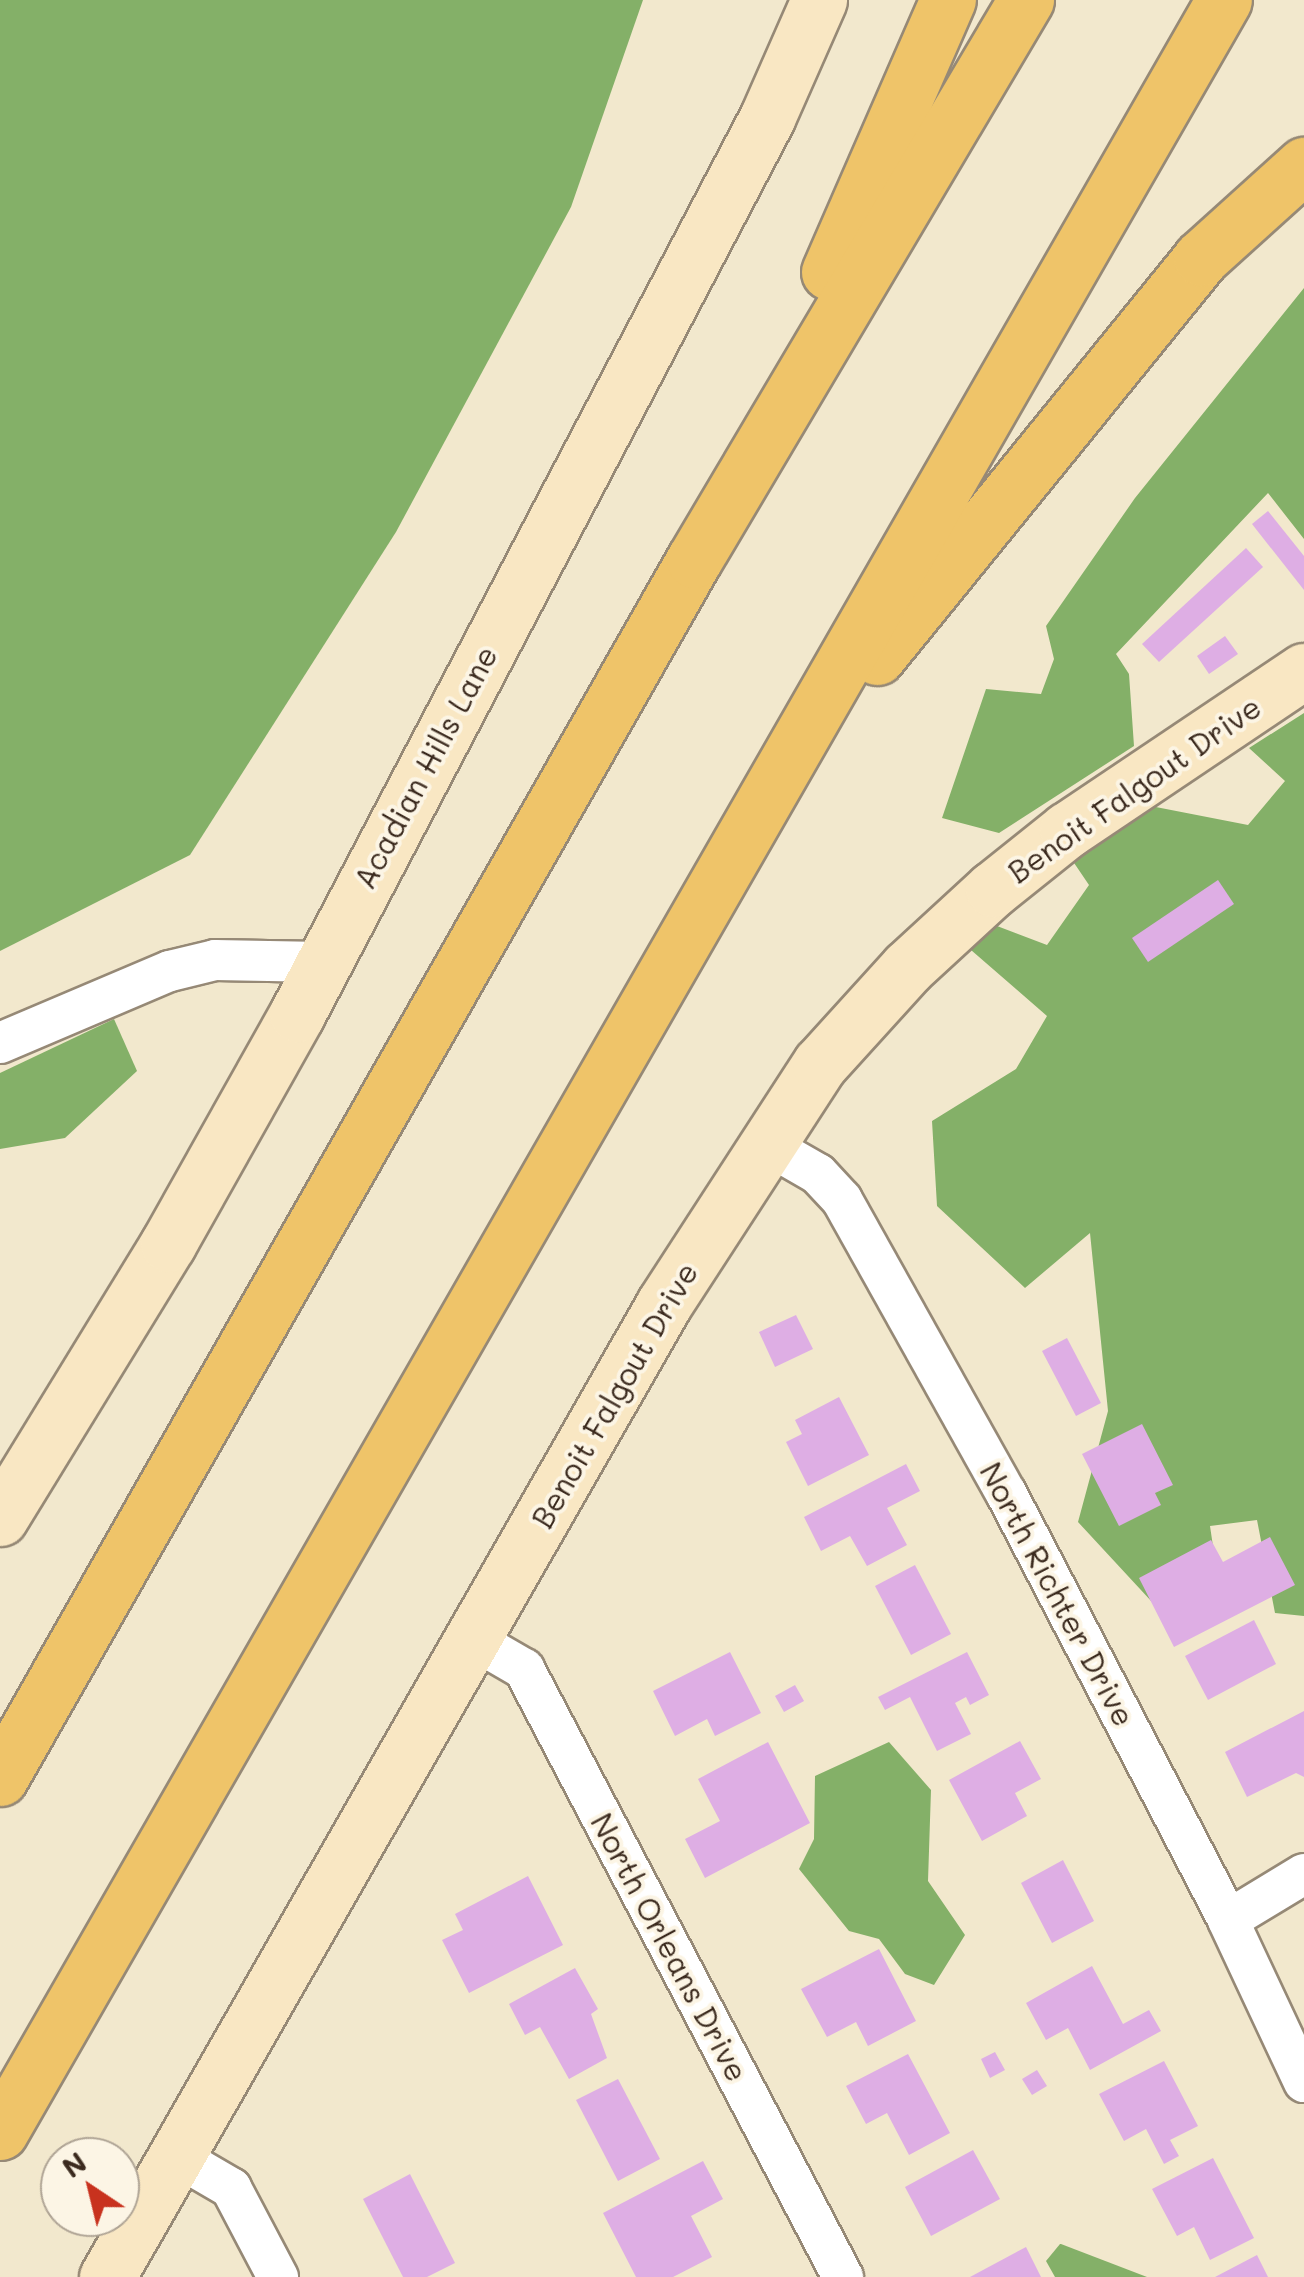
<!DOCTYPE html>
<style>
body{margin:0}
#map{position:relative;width:1304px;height:2277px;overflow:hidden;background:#f2e8cd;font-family:Mali,sans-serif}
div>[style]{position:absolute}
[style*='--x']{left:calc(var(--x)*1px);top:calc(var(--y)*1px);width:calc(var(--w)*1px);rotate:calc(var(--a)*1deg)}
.forest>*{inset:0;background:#84b068}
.building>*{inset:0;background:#deaee4}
.roads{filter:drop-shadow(2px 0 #968976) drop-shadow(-2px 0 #968976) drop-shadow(0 2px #968976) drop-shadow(0 -2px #968976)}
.street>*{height:40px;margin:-20px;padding:0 20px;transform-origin:20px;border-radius:20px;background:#fff}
.secondary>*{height:55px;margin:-27.5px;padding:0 27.5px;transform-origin:27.5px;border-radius:27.5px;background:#f9e7c3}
.highway>*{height:55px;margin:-27.5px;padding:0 27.5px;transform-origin:27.5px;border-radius:27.5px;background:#efc469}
span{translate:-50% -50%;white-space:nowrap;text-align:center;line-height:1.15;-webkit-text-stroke:8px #fcf5e5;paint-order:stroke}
.street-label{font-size:30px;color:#3b2a1e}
.north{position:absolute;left:40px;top:2137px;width:100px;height:100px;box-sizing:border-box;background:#fcf5e5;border:2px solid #afa495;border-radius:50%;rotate:325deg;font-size:28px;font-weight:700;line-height:40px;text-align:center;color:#3b2a1e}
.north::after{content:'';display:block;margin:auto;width:35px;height:45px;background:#c8321e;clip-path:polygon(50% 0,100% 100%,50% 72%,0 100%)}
</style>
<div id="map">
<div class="forest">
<div style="clip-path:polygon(0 0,643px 0,571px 207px,396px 532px,190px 855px,0 951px)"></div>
<div style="clip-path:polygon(1304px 288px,1304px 539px,1268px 493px,1116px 654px,1129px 674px,1134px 746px,999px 833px,942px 818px,986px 689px,1041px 694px,1054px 659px,1046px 626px,1135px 498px)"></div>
<div style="clip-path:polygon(1304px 713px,1304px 1616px,1275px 1613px,1257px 1520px,1210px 1526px,1219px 1587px,1165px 1616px,1078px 1522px,1108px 1411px,1090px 1233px,1025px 1288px,937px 1206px,932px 1121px,1016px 1069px,1047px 1016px,971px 950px,997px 926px,1047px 945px,1089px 885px,1068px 854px,1125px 801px,1248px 825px,1285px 781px,1249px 748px)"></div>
<div style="clip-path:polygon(114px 1019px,137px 1071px,65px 1138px,0 1149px,0 1073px)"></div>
<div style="clip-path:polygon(889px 1742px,931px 1790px,928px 1881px,965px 1935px,934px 1985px,905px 1974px,879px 1939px,849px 1931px,799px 1869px,814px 1839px,815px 1776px)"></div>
<div style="clip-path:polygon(1060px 2244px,1061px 2244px,1147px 2277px,1055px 2277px,1046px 2261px)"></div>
</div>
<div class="building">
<div style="clip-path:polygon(1268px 511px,1304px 556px,1304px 590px,1252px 524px)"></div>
<div style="clip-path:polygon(1246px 548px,1263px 567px,1159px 662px,1142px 644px)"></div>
<div style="clip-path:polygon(1225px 636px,1238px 654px,1209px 674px,1197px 656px)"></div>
<div style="clip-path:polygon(1218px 880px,1234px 904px,1148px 962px,1132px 938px)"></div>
<div style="clip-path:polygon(796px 1315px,813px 1349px,775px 1367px,759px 1332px)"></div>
<div style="clip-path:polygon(1067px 1338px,1101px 1403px,1076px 1416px,1042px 1351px)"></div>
<div style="clip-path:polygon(839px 1397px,869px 1455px,808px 1486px,786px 1442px,802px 1434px,795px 1420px)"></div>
<div style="clip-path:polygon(1142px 1424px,1173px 1485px,1155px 1493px,1161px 1505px,1119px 1526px,1082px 1454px)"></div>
<div style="clip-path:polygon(906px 1464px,920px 1491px,887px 1508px,907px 1545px,867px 1566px,850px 1536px,821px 1551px,804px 1517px)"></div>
<div style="clip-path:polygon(1270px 1537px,1295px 1585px,1174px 1647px,1139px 1578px,1211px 1540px,1223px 1562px)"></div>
<div style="clip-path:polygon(915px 1565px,951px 1634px,911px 1655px,875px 1586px)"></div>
<div style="clip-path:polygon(1254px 1620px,1276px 1664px,1208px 1700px,1185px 1656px)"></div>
<div style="clip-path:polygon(730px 1652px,761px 1713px,715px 1736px,707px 1719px,675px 1736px,653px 1691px)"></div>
<div style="clip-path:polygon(967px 1652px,989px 1695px,970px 1705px,966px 1697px,955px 1703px,971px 1734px,937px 1751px,910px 1697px,885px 1710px,878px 1697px)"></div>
<div style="clip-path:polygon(795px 1685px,804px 1701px,784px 1712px,775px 1696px)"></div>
<div style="clip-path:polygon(1304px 1711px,1304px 1777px,1296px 1773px,1247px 1797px,1225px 1752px)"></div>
<div style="clip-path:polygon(1020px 1741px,1041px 1779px,1015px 1793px,1027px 1816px,982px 1841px,949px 1780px)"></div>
<div style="clip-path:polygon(768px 1742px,810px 1823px,705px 1878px,685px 1839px,720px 1821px,698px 1779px)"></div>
<div style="clip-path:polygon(1063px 1860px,1094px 1921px,1052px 1943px,1021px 1883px)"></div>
<div style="clip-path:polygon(528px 1876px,563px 1945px,469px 1993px,442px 1940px,463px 1930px,455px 1914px)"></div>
<div style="clip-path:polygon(879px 1949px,916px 2021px,868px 2046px,856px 2022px,827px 2037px,801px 1989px)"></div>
<div style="clip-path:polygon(1092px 1966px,1123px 2024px,1149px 2010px,1161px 2031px,1090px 2070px,1068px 2028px,1046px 2040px,1026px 2003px)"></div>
<div style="clip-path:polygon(575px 1968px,598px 2009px,591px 2014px,607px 2058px,569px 2079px,540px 2027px,525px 2035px,509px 2004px)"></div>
<div style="clip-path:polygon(995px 2052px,1005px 2070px,990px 2078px,981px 2059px)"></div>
<div style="clip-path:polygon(908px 2054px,950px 2133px,909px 2155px,887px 2113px,866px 2124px,846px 2086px)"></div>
<div style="clip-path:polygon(1164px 2061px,1198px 2126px,1170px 2140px,1179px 2156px,1164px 2164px,1146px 2129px,1124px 2141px,1099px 2094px)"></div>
<div style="clip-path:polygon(1037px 2070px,1047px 2086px,1032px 2095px,1022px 2079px)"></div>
<div style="clip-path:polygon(618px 2079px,660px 2159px,618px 2181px,576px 2100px)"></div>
<div style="clip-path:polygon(973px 2150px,1000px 2199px,931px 2236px,905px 2187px)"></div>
<div style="clip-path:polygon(1213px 2158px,1254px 2238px,1210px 2260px,1194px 2227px,1177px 2236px,1152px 2189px)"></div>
<div style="clip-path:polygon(703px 2161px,723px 2199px,691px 2216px,712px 2257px,673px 2277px,636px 2277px,603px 2213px)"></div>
<div style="clip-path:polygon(410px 2174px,455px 2263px,427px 2277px,403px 2277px,363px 2199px)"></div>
<div style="clip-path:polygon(1026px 2247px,1041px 2277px,970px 2277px)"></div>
<div style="clip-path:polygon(1257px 2255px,1268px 2277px,1215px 2277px)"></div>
</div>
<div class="roads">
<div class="street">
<div style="--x:0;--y:1043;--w:185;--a:-23"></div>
<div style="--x:170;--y:971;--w:46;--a:-13.7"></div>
<div style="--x:215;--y:960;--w:107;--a:1.1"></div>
<div style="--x:764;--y:1143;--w:62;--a:29.9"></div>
<div style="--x:818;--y:1174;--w:35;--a:47"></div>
<div style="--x:842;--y:1200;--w:336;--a:60.8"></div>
<div style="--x:1006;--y:1493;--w:481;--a:62.5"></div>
<div style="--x:1228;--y:1920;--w:179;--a:64.9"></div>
<div style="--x:474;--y:1640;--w:58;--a:30.1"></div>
<div style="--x:524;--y:1669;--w:687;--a:62.32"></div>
<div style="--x:1228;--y:1920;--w:89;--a:-31.2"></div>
<div style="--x:176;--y:2156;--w:64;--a:30.2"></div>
<div style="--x:231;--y:2188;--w:101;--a:62.2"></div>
</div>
<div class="secondary">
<div style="--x:0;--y:1518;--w:321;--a:-58.5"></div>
<div style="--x:168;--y:1244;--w:264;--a:-60.7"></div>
<div style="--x:297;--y:1014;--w:1012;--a:-62.32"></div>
<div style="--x:767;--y:118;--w:129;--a:-66.2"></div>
<div style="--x:107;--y:2277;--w:1121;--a:-60.21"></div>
<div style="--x:664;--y:1304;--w:286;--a:-57"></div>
<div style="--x:820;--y:1064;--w:130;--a:-47.8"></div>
<div style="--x:907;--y:968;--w:117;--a:-42.6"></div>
<div style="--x:993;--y:889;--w:95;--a:-38.6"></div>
<div style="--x:1067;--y:830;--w:285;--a:-33.9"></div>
</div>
<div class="highway">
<div style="--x:829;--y:272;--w:297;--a:-66.4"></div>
<div style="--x:877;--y:657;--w:514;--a:-50.92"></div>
<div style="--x:1201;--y:258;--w:139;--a:-42.1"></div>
<div style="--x:0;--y:1778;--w:1402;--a:-60.33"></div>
<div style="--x:694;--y:560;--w:651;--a:-59.34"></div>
<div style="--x:0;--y:2132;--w:2458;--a:-60.14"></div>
</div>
</div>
<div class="street-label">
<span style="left:425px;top:767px;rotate:-62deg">Acadian Hills Lane</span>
<span style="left:1134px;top:789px;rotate:-35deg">Benoit Falgout Drive</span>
<span style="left:614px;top:1395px;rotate:-60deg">Benoit Falgout Drive</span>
<span style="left:1058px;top:1594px;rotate:62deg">North Richter Drive</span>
<span style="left:670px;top:1947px;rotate:62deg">North Orleans Drive</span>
</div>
<div class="north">N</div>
</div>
